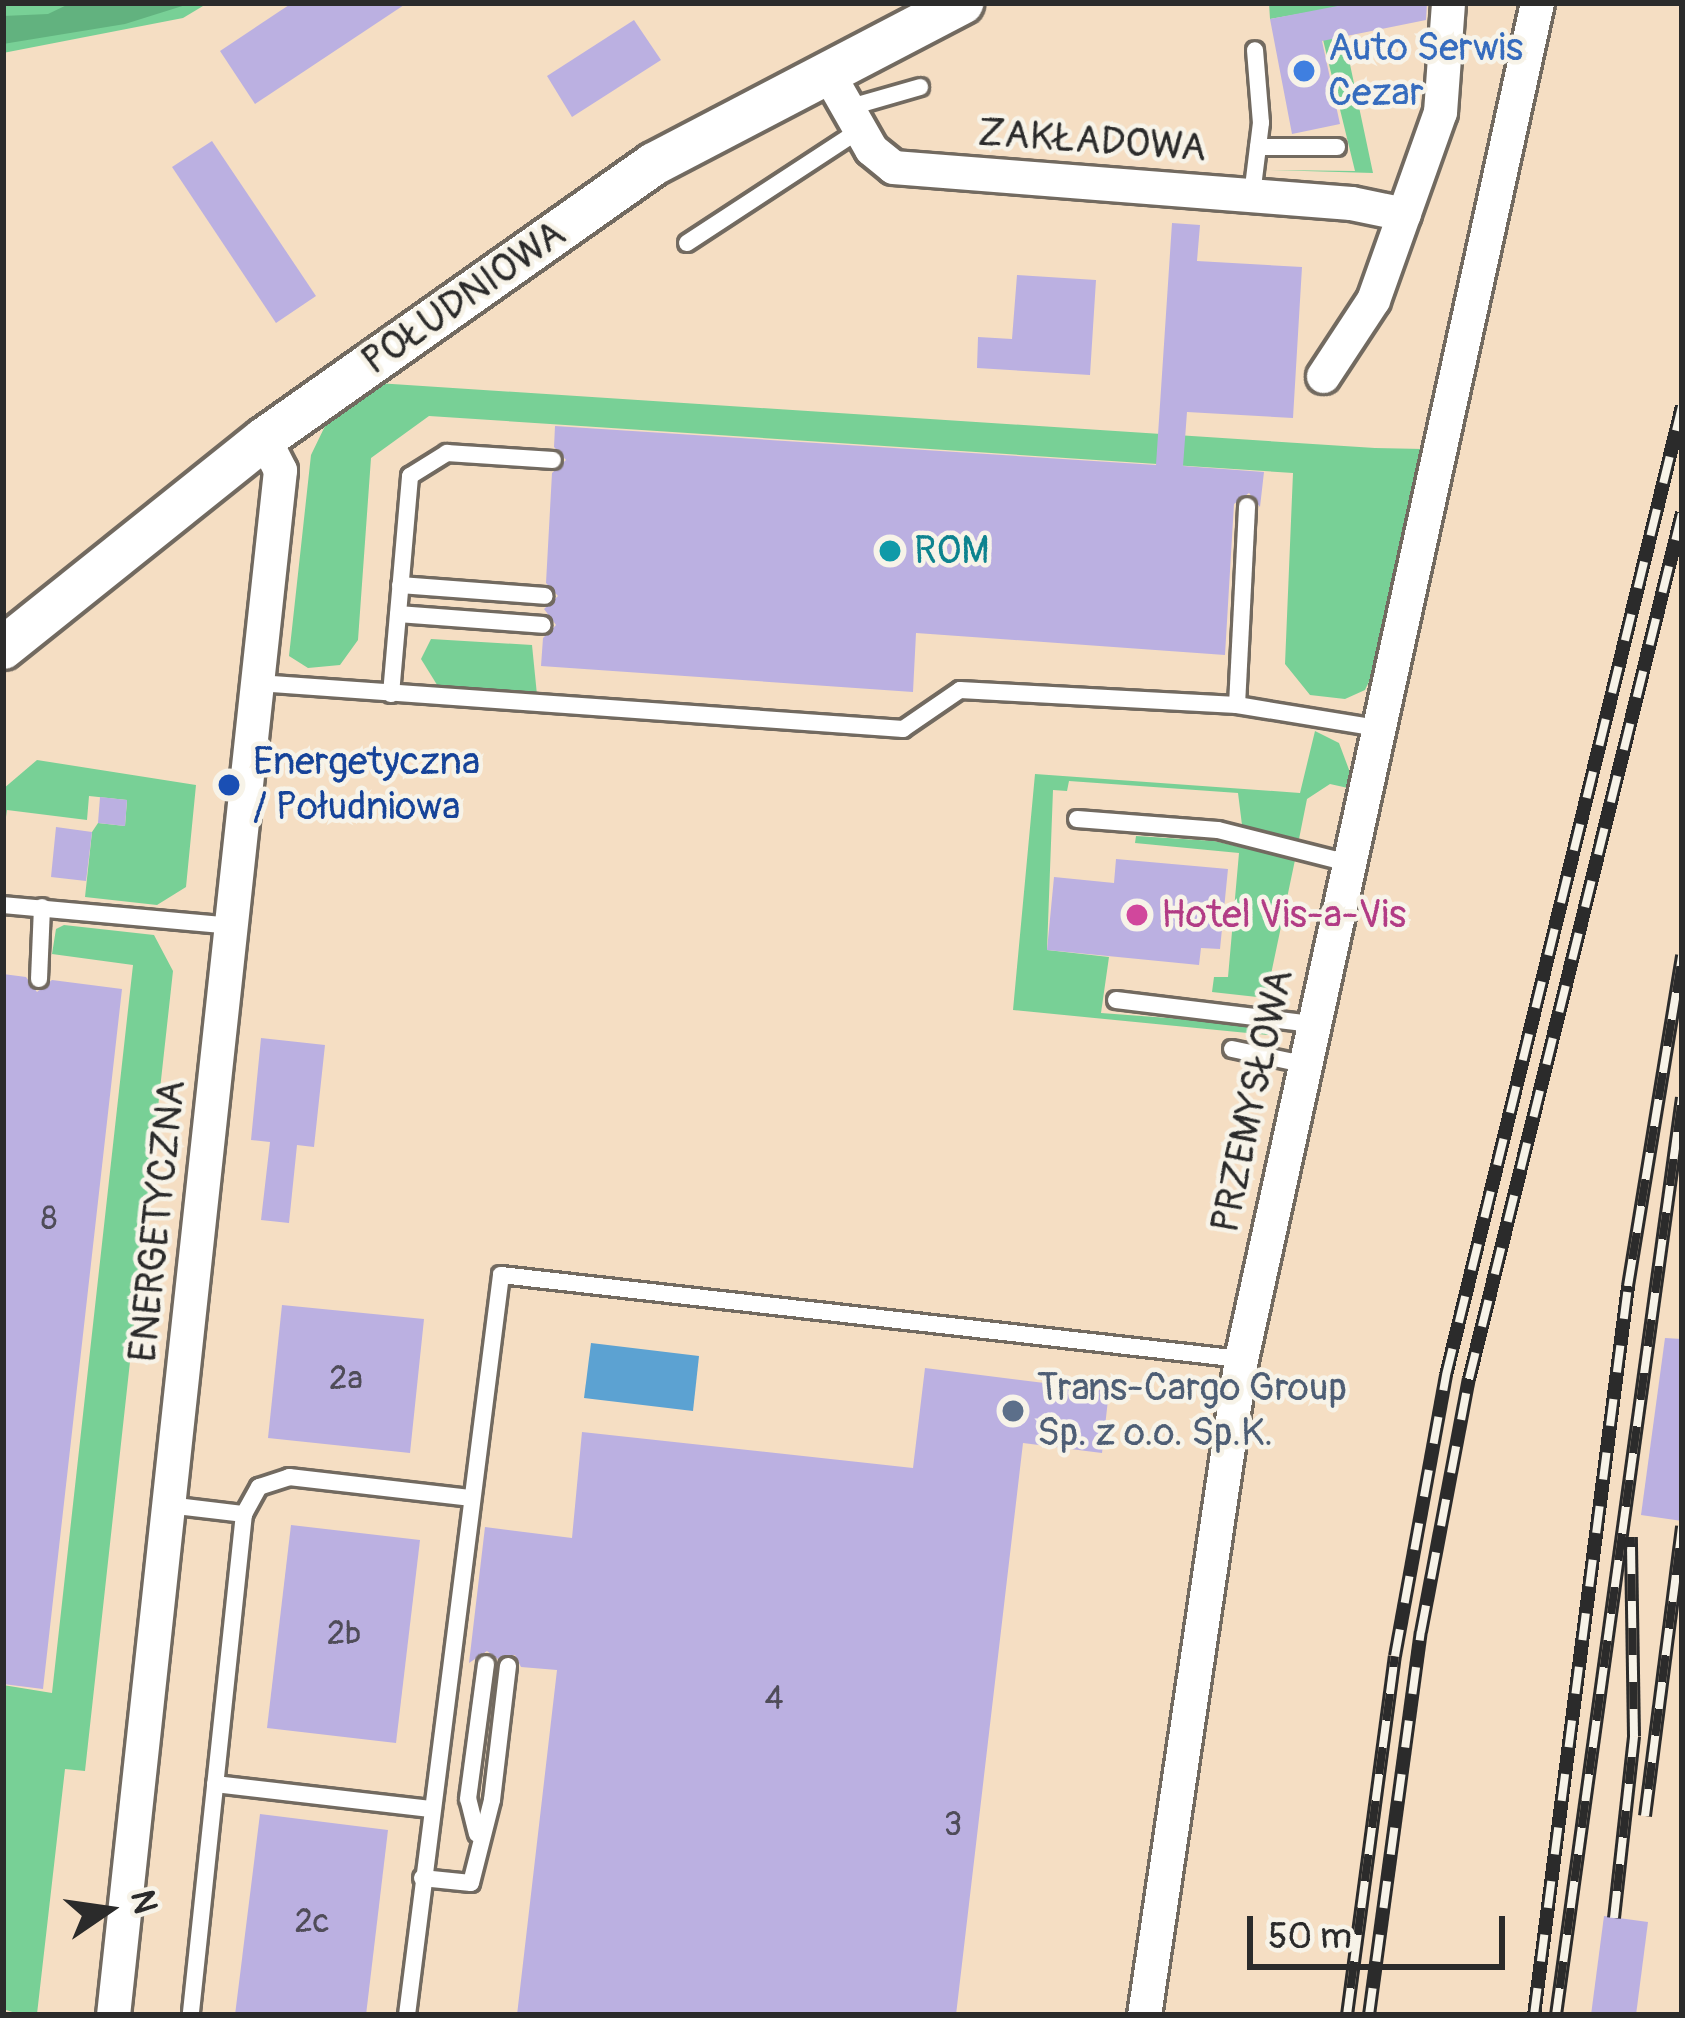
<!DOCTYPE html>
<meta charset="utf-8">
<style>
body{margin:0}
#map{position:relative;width:1685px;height:2018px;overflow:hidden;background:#f5dec3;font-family:Pangolin,sans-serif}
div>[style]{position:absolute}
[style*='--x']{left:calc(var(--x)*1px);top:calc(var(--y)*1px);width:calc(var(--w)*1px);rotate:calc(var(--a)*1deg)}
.green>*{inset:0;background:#78d096}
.forest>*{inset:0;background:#62b27f}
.water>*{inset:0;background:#5ca2d2}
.building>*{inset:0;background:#bbb0e1}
.roads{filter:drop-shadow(3px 0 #726a60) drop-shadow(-3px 0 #726a60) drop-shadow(0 3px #726a60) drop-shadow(0 -3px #726a60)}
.service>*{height:16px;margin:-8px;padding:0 8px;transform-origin:8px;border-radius:8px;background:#fff}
.minor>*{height:33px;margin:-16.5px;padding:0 16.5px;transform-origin:16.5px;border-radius:16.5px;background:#fff}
.tertiary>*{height:42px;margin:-21px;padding:0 21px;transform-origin:21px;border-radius:21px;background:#fff}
.rail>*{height:14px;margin-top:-7px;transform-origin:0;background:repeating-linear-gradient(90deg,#f7f3e8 0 27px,#2b2b2b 0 54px);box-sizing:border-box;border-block:3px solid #2b2b2b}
.dots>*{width:33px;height:33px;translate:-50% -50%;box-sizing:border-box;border:6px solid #f7f3e8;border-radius:50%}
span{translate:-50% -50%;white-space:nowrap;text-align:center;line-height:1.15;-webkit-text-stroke:9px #f7f3e8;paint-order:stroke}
.number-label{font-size:33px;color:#4f4c58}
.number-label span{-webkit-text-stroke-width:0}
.shop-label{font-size:39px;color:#366cbe}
.left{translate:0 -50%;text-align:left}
.street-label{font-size:39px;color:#2b2b2b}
.culture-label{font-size:39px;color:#0d838f}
.transit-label{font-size:39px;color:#164399}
.hotel-label{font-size:39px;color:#b23c85}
.service-label{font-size:39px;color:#4e5e75}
.frame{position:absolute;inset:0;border:6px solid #2b2b2b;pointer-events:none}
.north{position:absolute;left:48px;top:1850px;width:120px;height:120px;-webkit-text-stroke:9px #f7f3e8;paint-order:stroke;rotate:77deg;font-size:33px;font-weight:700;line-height:48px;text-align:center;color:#2b2b2b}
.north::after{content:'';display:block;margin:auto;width:42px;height:54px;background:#2b2b2b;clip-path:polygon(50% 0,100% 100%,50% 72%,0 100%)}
.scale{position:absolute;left:1247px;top:1916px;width:258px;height:54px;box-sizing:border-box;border:6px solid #2b2b2b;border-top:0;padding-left:15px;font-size:36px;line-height:42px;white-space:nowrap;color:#2b2b2b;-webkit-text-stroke:9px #f7f3e8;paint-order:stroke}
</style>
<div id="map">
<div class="green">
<div style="clip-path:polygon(3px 3px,208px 3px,183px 18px,3px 53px)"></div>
<div style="clip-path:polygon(1269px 3px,1337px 3px,1373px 173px,1268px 170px,1355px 171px,1316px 11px,1270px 19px)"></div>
<div style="clip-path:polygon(377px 383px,1375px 448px,1423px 449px,1375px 669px,1365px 690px,1345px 699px,1310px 695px,1285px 664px,1293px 473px,429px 416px,371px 458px,358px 640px,340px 665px,308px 668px,289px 656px,311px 455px,327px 422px)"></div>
<div style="clip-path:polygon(431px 639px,532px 645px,537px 695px,439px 688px,421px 659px)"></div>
<div style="clip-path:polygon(1315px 731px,1339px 743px,1351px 775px,1348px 788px,1330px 784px,1307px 799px,1299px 839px,1242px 825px,1238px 793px,1069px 781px,1067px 791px,1053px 790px,1047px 950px,1109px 957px,1101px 1013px,1235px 1023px,1268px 1028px,1268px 1035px,1013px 1010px,1035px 774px,1300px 793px)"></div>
<div style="clip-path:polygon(37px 760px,196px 785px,186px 887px,157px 905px,85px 897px,92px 832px,98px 823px,125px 826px,127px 800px,89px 796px,87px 820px,7px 810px,3px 838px,3px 789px)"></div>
<div style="clip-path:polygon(1136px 836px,1214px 841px,1295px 860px,1266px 998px,1212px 992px,1214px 977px,1228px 977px,1239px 853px,1135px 843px)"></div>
<div style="clip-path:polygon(64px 925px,154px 935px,173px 971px,85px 1771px,65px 1769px,37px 2014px,22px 2015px,3px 2009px,3px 1685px,52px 1693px,133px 965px,52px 954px,56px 929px)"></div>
</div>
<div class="forest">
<div style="clip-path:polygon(71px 3px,192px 3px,125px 24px,3px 44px,3px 16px,48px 14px)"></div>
</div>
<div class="water">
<div style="clip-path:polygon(591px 1343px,699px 1356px,693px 1411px,584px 1398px)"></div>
</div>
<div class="building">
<div style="clip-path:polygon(292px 3px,407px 3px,255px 104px,220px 51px)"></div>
<div style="clip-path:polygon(1353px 3px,1427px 3px,1426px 20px,1322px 41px,1340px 124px,1292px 134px,1270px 19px)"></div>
<div style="clip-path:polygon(634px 20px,661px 60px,572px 117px,547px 76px)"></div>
<div style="clip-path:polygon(212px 141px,316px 296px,276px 323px,172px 167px)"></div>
<div style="clip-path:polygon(1172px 223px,1200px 225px,1197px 261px,1302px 267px,1293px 418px,1187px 412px,1183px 466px,1264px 472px,1260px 507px,1249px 493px,1234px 504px,1225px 655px,916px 633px,913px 692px,541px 666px,543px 638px,556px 625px,544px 609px,558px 596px,546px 583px,552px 473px,566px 460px,554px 447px,555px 426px,1156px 465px)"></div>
<div style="clip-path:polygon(1017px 275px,1096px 280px,1090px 375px,977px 368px,978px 337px,1012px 339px)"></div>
<div style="clip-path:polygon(100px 797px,127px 800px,125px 826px,98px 823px)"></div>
<div style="clip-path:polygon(56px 827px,92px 832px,86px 881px,51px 877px)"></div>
<div style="clip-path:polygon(1116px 859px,1228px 869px,1220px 949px,1201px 948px,1199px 965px,1047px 950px,1054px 877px,1114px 883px)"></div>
<div style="clip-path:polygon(3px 974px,26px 977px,37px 992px,52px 980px,122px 989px,43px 1689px,3px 1684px)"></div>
<div style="clip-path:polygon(261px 1038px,325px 1045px,314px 1147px,297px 1145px,289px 1223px,261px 1220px,270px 1142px,251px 1140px)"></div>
<div style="clip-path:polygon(282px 1305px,424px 1319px,410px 1453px,268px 1438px)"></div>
<div style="clip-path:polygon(1665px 1338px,1682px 1339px,1682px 1521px,1641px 1515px)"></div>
<div style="clip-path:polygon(925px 1368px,1109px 1391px,1102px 1453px,1023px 1443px,956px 2015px,517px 2015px,557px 1670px,521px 1667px,515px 1655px,498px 1659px,487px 1651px,469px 1663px,485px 1527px,572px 1538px,582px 1432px,913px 1468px)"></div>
<div style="clip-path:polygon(291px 1525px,420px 1540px,396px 1743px,267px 1728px)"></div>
<div style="clip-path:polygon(260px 1814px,388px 1830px,366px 2015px,235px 2015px)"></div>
<div style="clip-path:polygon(1604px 1916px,1648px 1922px,1636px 2015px,1591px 2015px)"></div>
</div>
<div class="roads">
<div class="service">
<div style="--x:847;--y:108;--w:76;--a:-16"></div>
<div style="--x:1258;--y:147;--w:79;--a:0"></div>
<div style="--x:1252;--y:195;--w:73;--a:-82.9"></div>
<div style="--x:1261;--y:123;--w:73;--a:-94.7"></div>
<div style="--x:687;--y:243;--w:207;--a:-33.2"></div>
<div style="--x:400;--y:585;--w:145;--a:4.3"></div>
<div style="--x:398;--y:614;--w:145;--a:4.3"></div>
<div style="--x:258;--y:683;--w:647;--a:4.08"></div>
<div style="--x:903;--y:729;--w:69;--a:-34.4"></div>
<div style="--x:960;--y:690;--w:277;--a:3.1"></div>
<div style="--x:1237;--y:705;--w:143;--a:9.3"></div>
<div style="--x:391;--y:694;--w:219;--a:-85"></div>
<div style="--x:410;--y:476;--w:44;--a:-31.9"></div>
<div style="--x:447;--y:453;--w:106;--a:3.8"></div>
<div style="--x:1237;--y:705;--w:199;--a:-87.1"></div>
<div style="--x:1077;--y:819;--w:141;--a:4.5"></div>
<div style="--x:1218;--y:830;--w:134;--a:14.2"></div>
<div style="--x:3;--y:905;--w:231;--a:5.2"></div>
<div style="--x:39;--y:979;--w:72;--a:-87.6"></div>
<div style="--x:1116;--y:1000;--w:197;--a:7"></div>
<div style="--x:1232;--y:1049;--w:73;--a:11.9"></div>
<div style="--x:168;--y:1505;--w:77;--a:6.8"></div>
<div style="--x:244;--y:1514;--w:31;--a:-61"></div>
<div style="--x:259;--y:1487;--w:32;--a:-18"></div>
<div style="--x:289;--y:1477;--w:182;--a:6.6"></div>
<div style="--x:215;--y:1784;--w:217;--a:6.6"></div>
<div style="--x:477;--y:1834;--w:36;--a:-104"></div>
<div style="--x:468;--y:1799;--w:136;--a:-82.4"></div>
<div style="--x:422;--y:1878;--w:49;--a:5.8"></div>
<div style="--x:471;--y:1883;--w:86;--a:-75.8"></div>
<div style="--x:492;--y:1800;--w:135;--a:-83.2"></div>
<div style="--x:191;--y:2012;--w:501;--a:-83.93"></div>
<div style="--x:407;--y:2015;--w:746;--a:-82.76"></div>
<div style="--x:501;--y:1275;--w:745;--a:6.48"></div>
</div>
<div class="minor">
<div style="--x:826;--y:70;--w:91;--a:60.3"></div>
<div style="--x:871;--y:149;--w:28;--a:39"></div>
<div style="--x:893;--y:167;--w:459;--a:4.5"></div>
<div style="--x:1351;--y:203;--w:54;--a:11.7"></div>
<div style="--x:1323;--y:376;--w:91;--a:-56.7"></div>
<div style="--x:1373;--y:300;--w:200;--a:-70.4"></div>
<div style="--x:1440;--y:112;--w:109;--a:-85.8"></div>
<div style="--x:113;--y:2015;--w:1554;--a:-83.83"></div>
<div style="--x:280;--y:470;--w:35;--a:-117"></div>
<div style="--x:1144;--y:2015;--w:663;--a:-81.59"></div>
<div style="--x:1241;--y:1359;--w:1388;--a:-77.69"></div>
</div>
<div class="tertiary">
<div style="--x:3;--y:648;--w:334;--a:-38.7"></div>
<div style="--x:264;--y:439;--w:477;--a:-35.2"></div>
<div style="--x:654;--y:164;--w:348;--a:-27.6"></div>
</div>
</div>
<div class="rail">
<div style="--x:1645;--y:1816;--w:292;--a:-82.7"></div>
<div style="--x:1614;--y:1918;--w:183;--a:-83.7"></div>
<div style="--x:1634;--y:1736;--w:199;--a:-90.9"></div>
<div style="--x:1347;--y:2015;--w:362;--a:-82.4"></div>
<div style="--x:1395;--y:1656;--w:286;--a:-79.7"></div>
<div style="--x:1446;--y:1375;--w:997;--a:-76.31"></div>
<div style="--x:1369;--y:2015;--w:387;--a:-82.3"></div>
<div style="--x:1421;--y:1632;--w:258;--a:-79.3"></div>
<div style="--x:1469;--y:1379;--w:892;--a:-76.18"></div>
<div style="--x:1534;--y:2015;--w:735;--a:-82.65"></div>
<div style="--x:1628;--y:1286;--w:335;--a:-80.7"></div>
<div style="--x:1556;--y:2015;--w:926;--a:-82.18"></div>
</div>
<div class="dots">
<div style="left:1304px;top:71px;background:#3f7fe0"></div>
<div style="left:890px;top:551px;background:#0f9aa8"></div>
<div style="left:229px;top:785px;background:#1a4fb4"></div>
<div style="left:1137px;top:915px;background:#d1479c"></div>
<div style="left:1013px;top:1411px;background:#5c6f8a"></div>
</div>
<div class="number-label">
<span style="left:49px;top:1219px">8</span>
<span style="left:346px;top:1379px">2a</span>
<span style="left:344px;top:1634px">2b</span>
<span style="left:774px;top:1699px">4</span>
<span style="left:953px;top:1825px">3</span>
<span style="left:312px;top:1922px">2c</span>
</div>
<div class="shop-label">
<span class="left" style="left:1328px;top:71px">Auto Serwis<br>Cezar</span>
</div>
<div class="street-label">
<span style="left:1092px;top:141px;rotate:4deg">ZAKŁADOWA</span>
<span style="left:464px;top:298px;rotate:-35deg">POŁUDNIOWA</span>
<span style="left:1253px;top:1101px;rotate:-78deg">PRZEMYSŁOWA</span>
<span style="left:158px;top:1221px;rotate:-84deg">ENERGETYCZNA</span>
</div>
<div class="culture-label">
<span class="left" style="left:914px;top:551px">ROM</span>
</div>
<div class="transit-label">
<span class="left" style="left:253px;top:785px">Energetyczna<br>/ Południowa</span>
</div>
<div class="hotel-label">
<span class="left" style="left:1161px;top:915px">Hotel Vis-a-Vis</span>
</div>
<div class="service-label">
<span class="left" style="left:1037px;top:1411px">Trans-Cargo Group<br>Sp. z o.o. Sp.K.</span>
</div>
<div class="frame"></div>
<div class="north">N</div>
<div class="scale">50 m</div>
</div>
